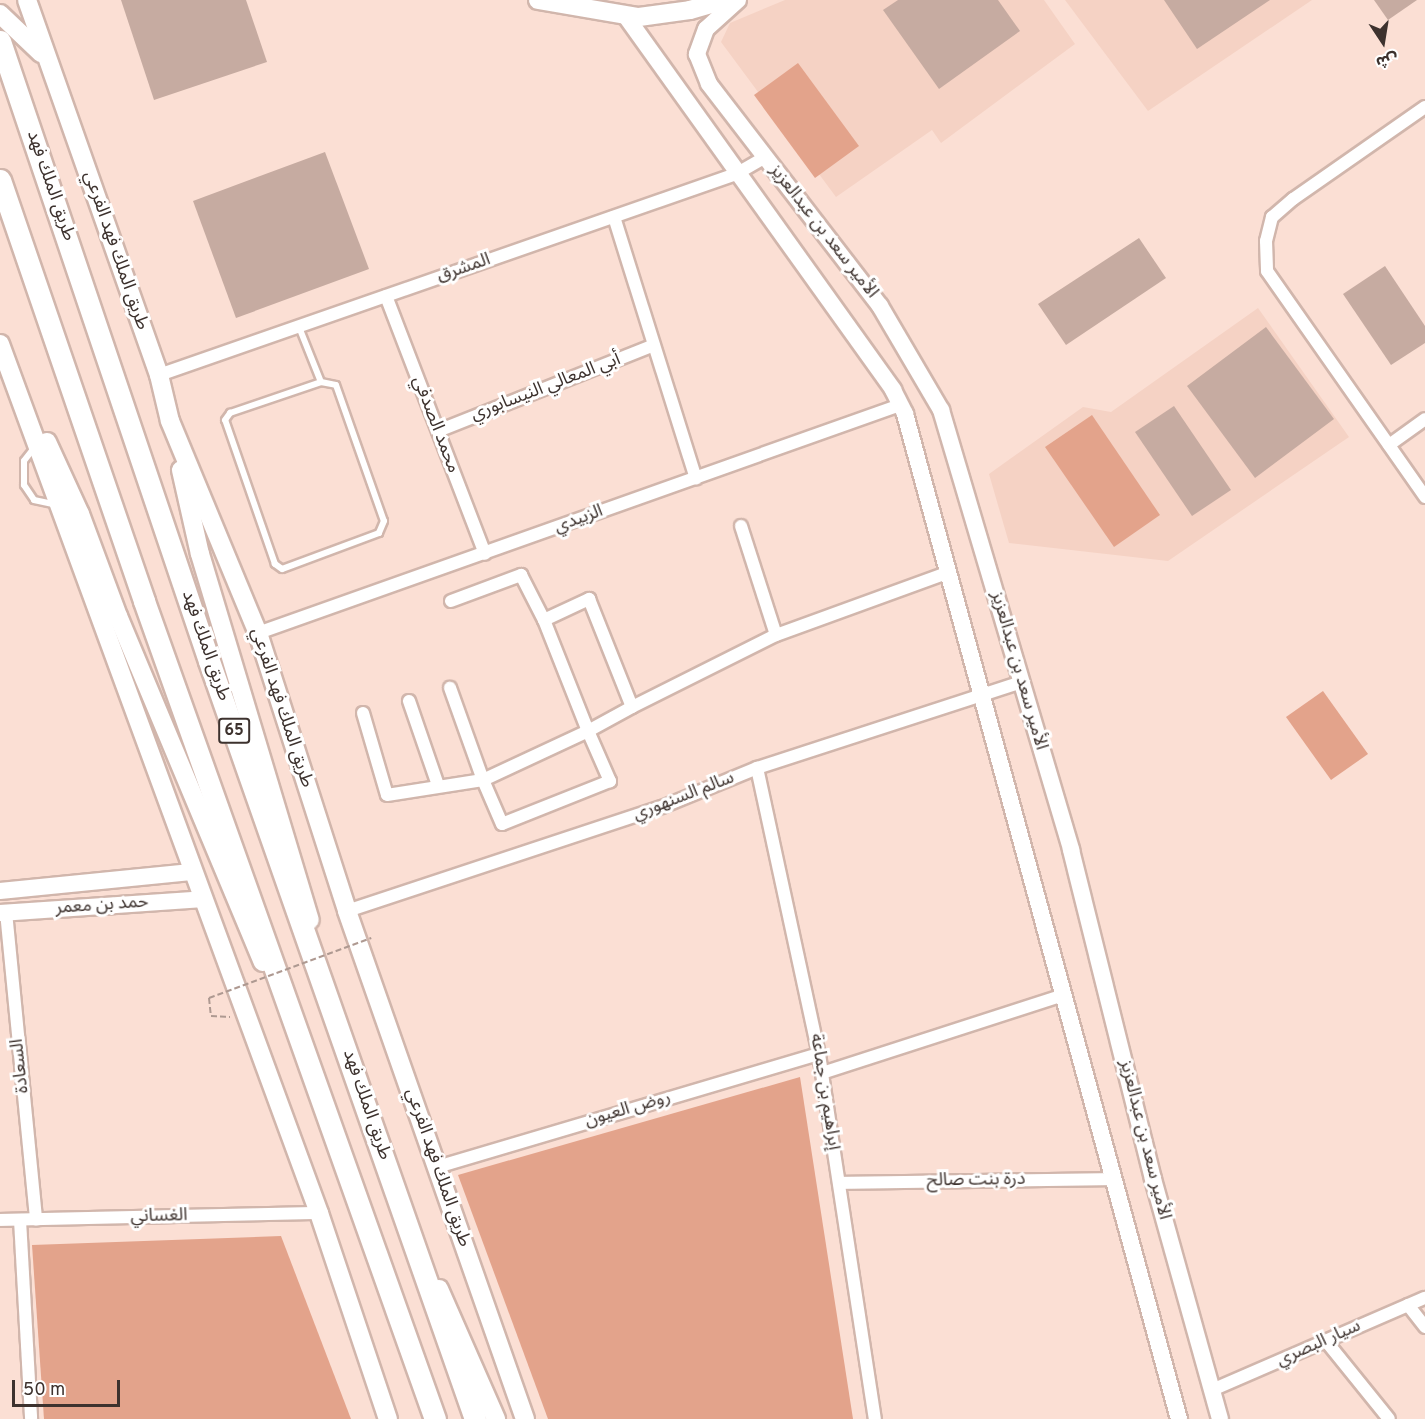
<!DOCTYPE html>
<meta charset="utf-8">
<style>
body{margin:0}
#map{position:relative;width:1425px;height:1419px;overflow:hidden;background:#fbdfd4;font-family:Overpass,"Noto Sans Arabic",sans-serif}
div>[style]{position:absolute}
[style*='--x']{left:calc(var(--x)*1px);top:calc(var(--y)*1px);width:calc(var(--w)*1px);rotate:calc(var(--a)*1deg)}
.built>*{inset:0;background:#f5d2c4}
.green>*{inset:0;background:#e3a38b}
.building>*{inset:0;background:#c6aba1}
.path>*{height:2px;margin-top:-1px;transform-origin:0;background:repeating-linear-gradient(90deg,#ae9991 0 6px,transparent 0 9px)}
.roads{filter:drop-shadow(2px 0 #d1b6ac) drop-shadow(-2px 0 #d1b6ac) drop-shadow(0 2px #d1b6ac) drop-shadow(0 -2px #d1b6ac)}
.lane>*{height:6px;margin:-3px;padding:0 3px;transform-origin:3px;border-radius:3px;background:#fff}
.street>*{height:12px;margin:-6px;padding:0 6px;transform-origin:6px;border-radius:6px;background:#fff}
.secondary>*{height:16px;margin:-8px;padding:0 8px;transform-origin:8px;border-radius:8px;background:#fff}
.primary>*{height:18px;margin:-9px;padding:0 9px;transform-origin:9px;border-radius:9px;background:#fff}
.highway>*{height:21px;margin:-10.5px;padding:0 10.5px;transform-origin:10.5px;border-radius:10.5px;background:#fff}
.path-bridge>*{height:2px;margin-top:-1px;transform-origin:0;background:repeating-linear-gradient(90deg,#ae9991 0 6px,transparent 0 9px)}
span{translate:-50% -50%;white-space:nowrap;text-align:center;line-height:1.15;-webkit-text-stroke:6px #fff;paint-order:stroke}
.shield-label span{padding:2px 4px;background:#fff;border:2px solid;border-radius:4px;-webkit-text-stroke-width:0}
.shield-label{font-size:16px;color:#3d322e;font-weight:700}
.street-label{font-size:18px;color:#3d322e}
.north{position:absolute;left:1353px;top:12px;width:60px;height:60px;-webkit-text-stroke:4px #fff;paint-order:stroke;rotate:168deg;font-size:16px;font-weight:700;line-height:24px;text-align:center;color:#3d322e}
.north::after{content:'';display:block;margin:auto;width:21px;height:27px;background:#3d322e;clip-path:polygon(50% 0,100% 100%,50% 72%,0 100%)}
.scale{position:absolute;left:12px;top:1380px;width:108px;height:27px;box-sizing:border-box;border:3px solid #3d322e;border-top:0;padding-left:8px;font-size:18px;line-height:21px;white-space:nowrap;color:#3d322e;-webkit-text-stroke:4px #fff;paint-order:stroke}
</style>
<div id="map">
<div class="built">
<div style="clip-path:polygon(785px 0,1044px 0,1075px 44px,941px 143px,932px 130px,836px 197px,721px 42px,730px 23px)"></div>
<div style="clip-path:polygon(1065px 0,1312px 0,1148px 111px)"></div>
<div style="clip-path:polygon(1258px 308px,1349px 437px,1168px 561px,1009px 543px,989px 474px,1083px 407px,1111px 412px)"></div>
</div>
<div class="green">
<div style="clip-path:polygon(798px 63px,859px 146px,815px 178px,754px 95px)"></div>
<div style="clip-path:polygon(1092px 415px,1160px 515px,1114px 547px,1045px 447px)"></div>
<div style="clip-path:polygon(1323px 691px,1368px 754px,1331px 780px,1286px 717px)"></div>
<div style="clip-path:polygon(800px 1077px,853px 1419px,548px 1419px,458px 1175px)"></div>
<div style="clip-path:polygon(281px 1236px,351px 1419px,44px 1419px,32px 1245px)"></div>
</div>
<div class="building">
<div style="clip-path:polygon(121px 0,246px 0,267px 62px,154px 100px)"></div>
<div style="clip-path:polygon(898px 0,998px 0,1020px 31px,939px 89px,883px 10px)"></div>
<div style="clip-path:polygon(1164px 0,1270px 0,1197px 49px)"></div>
<div style="clip-path:polygon(1374px 0,1417px 0,1388px 20px)"></div>
<div style="clip-path:polygon(325px 152px,369px 269px,236px 318px,193px 201px)"></div>
<div style="clip-path:polygon(1139px 238px,1166px 278px,1066px 345px,1038px 304px)"></div>
<div style="clip-path:polygon(1385px 266px,1425px 326px,1425px 343px,1391px 365px,1343px 294px)"></div>
<div style="clip-path:polygon(1266px 327px,1334px 419px,1255px 478px,1187px 386px)"></div>
<div style="clip-path:polygon(1174px 406px,1231px 490px,1192px 516px,1135px 432px)"></div>
</div>
<div class="path">
<div style="--x:209;--y:998;--w:18;--a:84"></div>
<div style="--x:211;--y:1016;--w:19;--a:3"></div>
</div>
<div class="roads">
<div class="lane">
<div style="--x:299;--y:327;--w:59;--a:68.2"></div>
<div style="--x:321;--y:382;--w:15;--a:11"></div>
<div style="--x:336;--y:385;--w:144;--a:70.6"></div>
<div style="--x:384;--y:521;--w:13;--a:113"></div>
<div style="--x:379;--y:533;--w:103;--a:159.6"></div>
<div style="--x:282;--y:569;--w:9;--a:-144"></div>
<div style="--x:275;--y:564;--w:152;--a:-109.1"></div>
<div style="--x:225;--y:420;--w:9;--a:-54"></div>
<div style="--x:230;--y:413;--w:96;--a:-18.8"></div>
<div style="--x:34;--y:448;--w:16;--a:128"></div>
<div style="--x:24;--y:461;--w:24;--a:90"></div>
<div style="--x:24;--y:485;--w:18;--a:56"></div>
<div style="--x:34;--y:500;--w:24;--a:12"></div>
</div>
<div class="street">
<div style="--x:1425;--y:107;--w:161;--a:145.1"></div>
<div style="--x:1293;--y:199;--w:28;--a:139"></div>
<div style="--x:1272;--y:217;--w:25;--a:104"></div>
<div style="--x:1266;--y:241;--w:30;--a:88"></div>
<div style="--x:1267;--y:271;--w:276;--a:55"></div>
<div style="--x:614;--y:217;--w:274;--a:72.6"></div>
<div style="--x:386;--y:296;--w:276;--a:69"></div>
<div style="--x:159;--y:375;--w:611;--a:-19.21"></div>
<div style="--x:736;--y:174;--w:34;--a:-30"></div>
<div style="--x:438;--y:431;--w:232;--a:-21.7"></div>
<div style="--x:1389;--y:445;--w:44;--a:-35.8"></div>
<div style="--x:741;--y:526;--w:114;--a:72.2"></div>
<div style="--x:451;--y:601;--w:75;--a:-20.4"></div>
<div style="--x:521;--y:575;--w:51;--a:62.9"></div>
<div style="--x:258;--y:633;--w:681;--a:-19.55"></div>
<div style="--x:409;--y:701;--w:89;--a:71"></div>
<div style="--x:632;--y:707;--w:161;--a:-26.6"></div>
<div style="--x:776;--y:635;--w:184;--a:-20"></div>
<div style="--x:363;--y:713;--w:85;--a:73.7"></div>
<div style="--x:387;--y:795;--w:97;--a:-8.9"></div>
<div style="--x:483;--y:780;--w:116;--a:-25"></div>
<div style="--x:588;--y:731;--w:119;--a:-111.6"></div>
<div style="--x:544;--y:620;--w:50;--a:-25"></div>
<div style="--x:589;--y:599;--w:116;--a:68.3"></div>
<div style="--x:632;--y:707;--w:50;--a:151.4"></div>
<div style="--x:588;--y:731;--w:55;--a:66.3"></div>
<div style="--x:610;--y:781;--w:116;--a:158.3"></div>
<div style="--x:502;--y:824;--w:48;--a:-113.4"></div>
<div style="--x:483;--y:780;--w:98;--a:-109.7"></div>
<div style="--x:757;--y:768;--w:293;--a:77.8"></div>
<div style="--x:819;--y:1054;--w:369;--a:81.3"></div>
<div style="--x:347;--y:911;--w:332;--a:-18.3"></div>
<div style="--x:662;--y:807;--w:103;--a:-22.3"></div>
<div style="--x:757;--y:768;--w:278;--a:-18"></div>
<div style="--x:6;--y:912;--w:309;--a:84.4"></div>
<div style="--x:822;--y:1073;--w:254;--a:-17.9"></div>
<div style="--x:437;--y:1167;--w:398;--a:-16.5"></div>
<div style="--x:839;--y:1183;--w:274;--a:-0.8"></div>
<div style="--x:0;--y:1220;--w:319;--a:-1.3"></div>
<div style="--x:20;--y:1220;--w:199;--a:86.8"></div>
<div style="--x:1408;--y:1305;--w:28;--a:52"></div>
<div style="--x:1326;--y:1341;--w:100;--a:51.1"></div>
<div style="--x:1212;--y:1390;--w:232;--a:-23.4"></div>
</div>
<div class="secondary">
<div style="--x:738;--y:0;--w:43;--a:137.8"></div>
<div style="--x:706;--y:29;--w:27;--a:110"></div>
<div style="--x:697;--y:54;--w:32;--a:68"></div>
<div style="--x:709;--y:84;--w:280;--a:52.4"></div>
<div style="--x:880;--y:306;--w:121;--a:59.6"></div>
<div style="--x:941;--y:410;--w:459;--a:73.5"></div>
<div style="--x:1071;--y:850;--w:339;--a:76"></div>
<div style="--x:1153;--y:1179;--w:249;--a:74.4"></div>
<div style="--x:625;--y:15;--w:461;--a:54.4"></div>
<div style="--x:893;--y:390;--w:27;--a:63"></div>
<div style="--x:905;--y:414;--w:1042;--a:74.75"></div>
<div style="--x:0;--y:891;--w:192;--a:-5.7"></div>
<div style="--x:0;--y:913;--w:204;--a:-3.9"></div>
</div>
<div class="primary">
<div style="--x:27;--y:0;--w:398;--a:70.6"></div>
<div style="--x:159;--y:375;--w:47;--a:76.6"></div>
<div style="--x:170;--y:421;--w:230;--a:67.5"></div>
<div style="--x:258;--y:633;--w:292;--a:72.2"></div>
<div style="--x:347;--y:911;--w:538;--a:70.69"></div>
<div style="--x:538;--y:0;--w:102;--a:9.6"></div>
<div style="--x:639;--y:17;--w:51;--a:-7.8"></div>
<div style="--x:690;--y:10;--w:35;--a:-16"></div>
<div style="--x:0;--y:14;--w:57;--a:43.6"></div>
<div style="--x:0;--y:344;--w:926;--a:69.84"></div>
<div style="--x:319;--y:1213;--w:217;--a:71.5"></div>
<div style="--x:47;--y:442;--w:79;--a:65.4"></div>
<div style="--x:80;--y:514;--w:109;--a:69.6"></div>
<div style="--x:118;--y:616;--w:375;--a:67.3"></div>
<div style="--x:181;--y:470;--w:86;--a:77.3"></div>
<div style="--x:200;--y:554;--w:382;--a:73.3"></div>
<div style="--x:439;--y:1289;--w:142;--a:66.3"></div>
</div>
<div class="highway">
<div style="--x:0;--y:41;--w:654;--a:71.37"></div>
<div style="--x:209;--y:661;--w:803;--a:70.66"></div>
<div style="--x:0;--y:180;--w:445;--a:71.1"></div>
<div style="--x:144;--y:601;--w:868;--a:70.42"></div>
</div>
</div>
<div class="path-bridge">
<div style="--x:209;--y:998;--w:173;--a:-20.3"></div>
</div>
<div class="shield-label">
<span style="left:234px;top:731px">65</span>
</div>
<div class="street-label">
<span style="left:50px;top:186px;rotate:71deg">طريق الملك فهد</span>
<span style="left:823px;top:232px;rotate:52deg">الأمير سعد بن عبدالعزيز</span>
<span style="left:115px;top:251px;rotate:71deg">طريق الملك فهد الفرعي</span>
<span style="left:464px;top:269px;rotate:-19deg">المشرق</span>
<span style="left:546px;top:388px;rotate:-21deg">أبي المعالي النيسابوري</span>
<span style="left:435px;top:425px;rotate:69deg">محمد الصدفي</span>
<span style="left:579px;top:520px;rotate:-20deg">الزبيدي</span>
<span style="left:205px;top:646px;rotate:71deg">طريق الملك فهد</span>
<span style="left:1018px;top:671px;rotate:74deg">الأمير سعد بن عبدالعزيز</span>
<span style="left:281px;top:708px;rotate:72deg">طريق الملك فهد الفرعي</span>
<span style="left:684px;top:797px;rotate:-21deg">سالم السنهوري</span>
<span style="left:102px;top:906px;rotate:-4deg">حمد بن معمر</span>
<span style="left:21px;top:1066px;rotate:-96deg">السعادة</span>
<span style="left:824px;top:1092px;rotate:81deg">إبراهيم بن جماعة</span>
<span style="left:366px;top:1105px;rotate:71deg">طريق الملك فهد</span>
<span style="left:628px;top:1110px;rotate:-16deg">روض العيون</span>
<span style="left:1144px;top:1140px;rotate:76deg">الأمير سعد بن عبدالعزيز</span>
<span style="left:437px;top:1168px;rotate:71deg">طريق الملك فهد الفرعي</span>
<span style="left:976px;top:1181px;rotate:-1deg">درة بنت صالح</span>
<span style="left:159px;top:1217px;rotate:-1deg">الغساني</span>
<span style="left:1319px;top:1344px;rotate:-24deg">سيار البصري</span>
</div>
<div class="north">ش</div>
<div class="scale">50 m</div>
</div>
